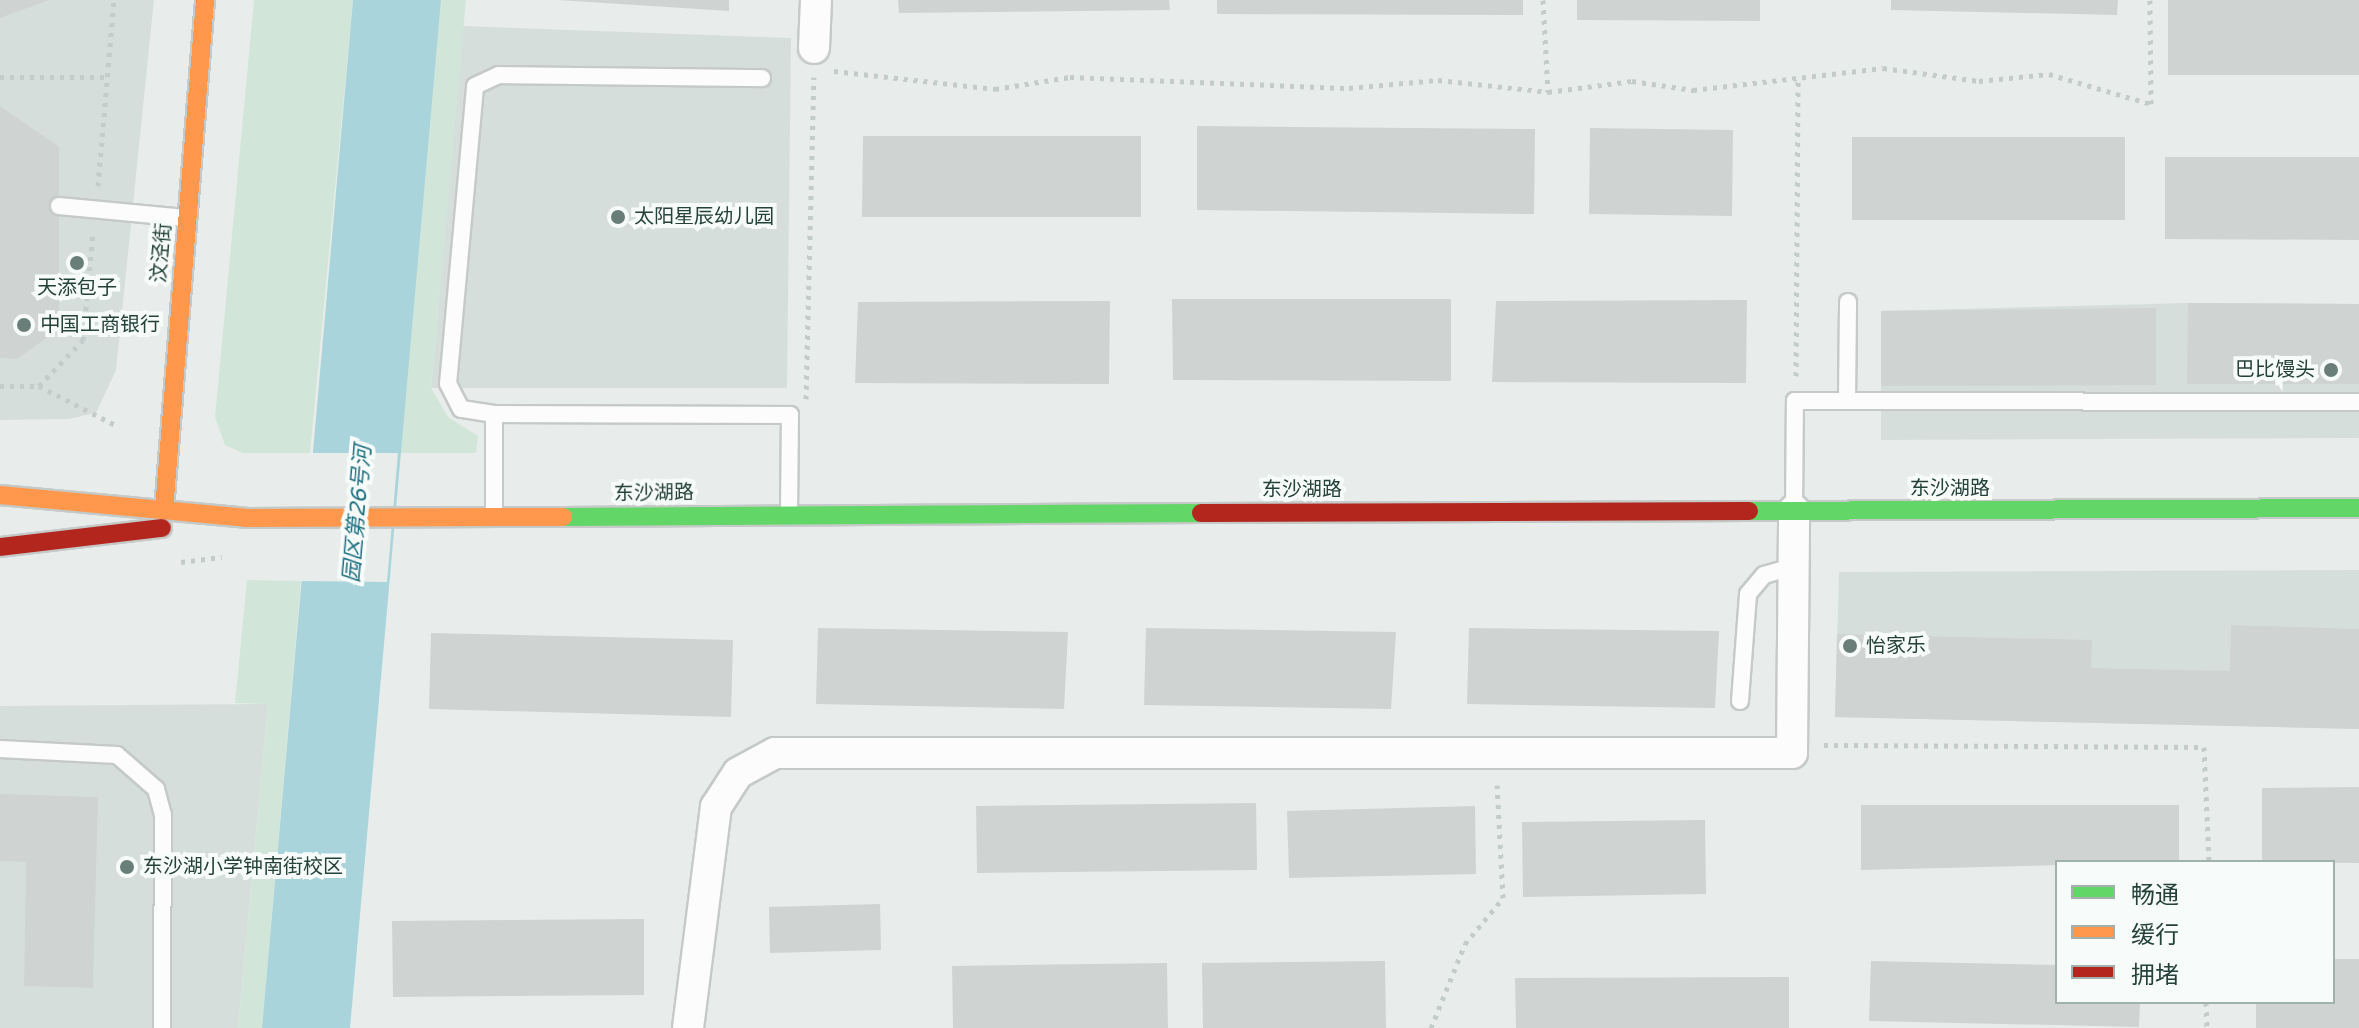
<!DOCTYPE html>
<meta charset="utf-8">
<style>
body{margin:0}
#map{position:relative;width:2359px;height:1028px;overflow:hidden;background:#e8edeb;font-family:"Varela Round","Noto Sans SC",sans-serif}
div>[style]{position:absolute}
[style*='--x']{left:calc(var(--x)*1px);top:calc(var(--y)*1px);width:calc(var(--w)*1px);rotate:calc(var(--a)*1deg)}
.built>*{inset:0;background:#d6dedb}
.green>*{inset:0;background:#d1e6d8}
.water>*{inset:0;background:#a9d4db}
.pier>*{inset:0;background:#e8edeb}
.building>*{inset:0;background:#cfd4d2}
.path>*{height:5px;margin-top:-2.5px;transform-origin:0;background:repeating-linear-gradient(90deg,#c3ccca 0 4px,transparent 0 10px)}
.roads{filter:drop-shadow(2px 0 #c5cac8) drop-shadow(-2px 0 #c5cac8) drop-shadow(0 2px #c5cac8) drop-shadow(0 -2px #c5cac8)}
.lane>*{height:16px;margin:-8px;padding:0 8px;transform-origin:8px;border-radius:8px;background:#fcfcfc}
.street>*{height:30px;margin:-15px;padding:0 15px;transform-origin:15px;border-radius:15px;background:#fcfcfc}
.fast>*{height:18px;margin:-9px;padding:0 9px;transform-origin:9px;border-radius:9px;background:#63d668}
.slow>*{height:18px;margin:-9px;padding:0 9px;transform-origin:9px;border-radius:9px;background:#ff974d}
.jam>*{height:18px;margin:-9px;padding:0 9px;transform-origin:9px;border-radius:9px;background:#b3261e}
.dots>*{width:22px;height:22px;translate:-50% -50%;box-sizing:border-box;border:4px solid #f7fbf9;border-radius:50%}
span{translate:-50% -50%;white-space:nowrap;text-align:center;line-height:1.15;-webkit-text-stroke:8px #f7fbf9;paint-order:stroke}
.poi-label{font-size:20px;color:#24423a}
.left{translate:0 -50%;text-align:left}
.right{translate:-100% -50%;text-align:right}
.street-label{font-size:20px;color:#24423a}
.water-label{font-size:22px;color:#1c6f80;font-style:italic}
.legend{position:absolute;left:2055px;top:860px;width:280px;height:144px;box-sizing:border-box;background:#f7fbf9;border:2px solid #a3b1ad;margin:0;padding:10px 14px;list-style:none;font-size:24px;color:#24423a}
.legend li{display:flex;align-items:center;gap:16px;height:40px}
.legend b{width:40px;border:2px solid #a3b1ad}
</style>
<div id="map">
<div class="built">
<div style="clip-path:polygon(0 0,154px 0,116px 370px,96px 413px,69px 419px,0 420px)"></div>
<div style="clip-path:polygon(463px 26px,791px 38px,787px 388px,431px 388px)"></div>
<div style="clip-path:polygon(2188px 303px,2359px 304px,2359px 438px,1881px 440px,1881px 311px)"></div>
<div style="clip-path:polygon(2359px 570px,2359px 729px,1835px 717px,1839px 572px)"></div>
<div style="clip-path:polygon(268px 704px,238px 1028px,0 1028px,0 706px)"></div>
</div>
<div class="green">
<div style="clip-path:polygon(254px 0,353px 0,310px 453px,243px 453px,225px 445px,215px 417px)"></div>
<div style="clip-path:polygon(441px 0,466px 0,431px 388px,448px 417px,478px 436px,476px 453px,398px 453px)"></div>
<div style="clip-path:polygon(247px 580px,301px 581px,262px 1028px,238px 1028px,268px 704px,235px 703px)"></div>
</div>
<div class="water">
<div style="clip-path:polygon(353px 0,441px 0,350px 1028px,262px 1028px)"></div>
</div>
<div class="pier">
<div style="clip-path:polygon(310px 453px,398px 453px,387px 582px,301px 581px)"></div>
</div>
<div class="building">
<div style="clip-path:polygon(0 0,49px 0,0 18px)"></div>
<div style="clip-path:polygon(558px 0,729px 0,729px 11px)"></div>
<div style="clip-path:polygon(898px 0,1169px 0,1170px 10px,899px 13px)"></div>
<div style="clip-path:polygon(1217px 0,1523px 0,1523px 15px,1217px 14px)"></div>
<div style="clip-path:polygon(1577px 0,1760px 0,1760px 21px,1577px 20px)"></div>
<div style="clip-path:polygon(1891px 0,2118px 0,2117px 15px,1891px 10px)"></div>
<div style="clip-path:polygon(2168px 0,2359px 0,2359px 75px,2168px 75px)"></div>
<div style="clip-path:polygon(0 106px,59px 147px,59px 329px,17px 359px,0 358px)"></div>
<div style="clip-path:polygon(1197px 126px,1535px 129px,1534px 214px,1197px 210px)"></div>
<div style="clip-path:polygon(1590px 128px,1733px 130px,1732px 216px,1589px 214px)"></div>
<div style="clip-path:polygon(863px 136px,1141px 136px,1141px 217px,862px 217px)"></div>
<div style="clip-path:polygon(1852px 137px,2125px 137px,2125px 220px,1852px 220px)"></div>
<div style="clip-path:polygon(2165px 157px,2359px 157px,2359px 240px,2165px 239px)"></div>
<div style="clip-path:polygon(1172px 299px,1451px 299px,1451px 381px,1173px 380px)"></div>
<div style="clip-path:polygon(1747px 300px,1746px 383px,1492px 382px,1496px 301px)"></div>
<div style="clip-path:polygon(1110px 301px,1109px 384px,855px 383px,858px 302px)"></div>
<div style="clip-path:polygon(2188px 303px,2359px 304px,2359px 384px,2187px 384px)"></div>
<div style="clip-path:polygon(2156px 308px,2156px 385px,1881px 386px,1881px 311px)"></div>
<div style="clip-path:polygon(2231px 625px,2359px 629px,2359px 729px,1835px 717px,1837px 634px,2092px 640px,2091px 668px,2230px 671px)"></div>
<div style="clip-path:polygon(818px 628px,1068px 632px,1064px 709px,816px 704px)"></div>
<div style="clip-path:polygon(1146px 628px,1396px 632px,1391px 709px,1144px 705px)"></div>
<div style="clip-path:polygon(1469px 628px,1719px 631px,1715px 708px,1467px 704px)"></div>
<div style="clip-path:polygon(431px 633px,733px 640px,731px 717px,429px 709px)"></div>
<div style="clip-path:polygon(2359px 787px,2359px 863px,2262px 862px,2262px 788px)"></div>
<div style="clip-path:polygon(0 794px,98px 797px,93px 988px,24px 986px,26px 862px,0 861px)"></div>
<div style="clip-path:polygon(1256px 803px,1257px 870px,977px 873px,976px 806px)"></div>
<div style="clip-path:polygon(1861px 805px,2179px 805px,2179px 862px,1861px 870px)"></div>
<div style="clip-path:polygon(1475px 806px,1476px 874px,1289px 878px,1287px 811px)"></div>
<div style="clip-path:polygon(1705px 820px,1706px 894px,1523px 897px,1522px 822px)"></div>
<div style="clip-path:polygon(880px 904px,881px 950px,770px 953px,769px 907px)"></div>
<div style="clip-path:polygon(644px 919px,644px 995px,393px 997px,392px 921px)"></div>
<div style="clip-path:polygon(2333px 959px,2359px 959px,2359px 1028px,2256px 1028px,2256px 1002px,2333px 1002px)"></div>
<div style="clip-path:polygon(1385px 961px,1386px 1028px,1203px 1028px,1202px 963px)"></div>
<div style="clip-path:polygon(1871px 961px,2057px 965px,2057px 1002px,2140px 1002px,2139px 1027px,1869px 1021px)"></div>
<div style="clip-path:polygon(1167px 963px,1168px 1028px,953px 1028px,952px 966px)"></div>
<div style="clip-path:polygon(1789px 977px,1789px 1028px,1516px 1028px,1515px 978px)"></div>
</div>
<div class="path">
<div style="--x:1543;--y:0;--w:92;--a:86.9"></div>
<div style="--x:834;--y:71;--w:162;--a:6.4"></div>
<div style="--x:995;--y:89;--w:76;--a:-9.1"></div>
<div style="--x:1070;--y:77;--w:279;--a:2.3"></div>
<div style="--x:1349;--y:88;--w:89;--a:-5.1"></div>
<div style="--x:1438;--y:80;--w:111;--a:6.2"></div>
<div style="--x:1548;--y:92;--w:85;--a:-7.5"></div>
<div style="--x:1632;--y:81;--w:62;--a:8.4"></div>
<div style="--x:1693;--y:90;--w:191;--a:-6.6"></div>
<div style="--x:1883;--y:68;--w:97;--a:7.7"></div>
<div style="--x:1979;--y:81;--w:70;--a:-5.7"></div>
<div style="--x:2049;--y:74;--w:106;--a:16.4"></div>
<div style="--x:2151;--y:104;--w:104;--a:-90.6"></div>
<div style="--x:0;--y:77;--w:108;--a:0"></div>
<div style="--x:98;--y:186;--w:187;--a:-85.1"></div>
<div style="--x:1796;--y:376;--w:299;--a:-89.6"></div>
<div style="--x:0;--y:386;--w:39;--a:0"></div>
<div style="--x:39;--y:386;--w:64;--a:-46.3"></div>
<div style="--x:83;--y:340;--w:108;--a:-84.7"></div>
<div style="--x:39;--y:386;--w:90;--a:27.1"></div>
<div style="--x:806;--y:399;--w:322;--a:-88.6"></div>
<div style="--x:181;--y:562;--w:41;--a:-7"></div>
<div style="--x:1824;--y:745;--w:380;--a:0.3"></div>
<div style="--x:2204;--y:747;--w:115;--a:87.5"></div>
<div style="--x:2206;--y:1002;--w:26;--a:88"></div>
<div style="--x:1431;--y:1028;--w:91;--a:-68"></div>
<div style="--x:1465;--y:944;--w:60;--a:-50.4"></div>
<div style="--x:1503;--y:898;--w:113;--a:-93"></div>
</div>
<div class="roads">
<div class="lane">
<div style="--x:59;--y:206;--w:127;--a:5.4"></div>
<div style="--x:1847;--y:401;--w:99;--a:-89.4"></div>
<div style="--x:494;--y:414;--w:296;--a:0.2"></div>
<div style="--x:790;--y:415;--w:99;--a:90.6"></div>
<div style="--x:1794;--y:509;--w:108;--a:-89.5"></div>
<div style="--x:1795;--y:401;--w:564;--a:0.1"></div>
<div style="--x:494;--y:516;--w:102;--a:-90"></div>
<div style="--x:494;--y:414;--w:33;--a:-171"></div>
<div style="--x:461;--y:409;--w:28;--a:-117"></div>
<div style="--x:448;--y:384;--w:299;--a:-84.8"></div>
<div style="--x:475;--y:86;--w:26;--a:-25"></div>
<div style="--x:499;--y:75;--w:263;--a:0.7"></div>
<div style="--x:1740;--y:701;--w:107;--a:-85.7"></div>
<div style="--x:1748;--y:594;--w:25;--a:-50"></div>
<div style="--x:1764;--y:575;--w:32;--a:-16"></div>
<div style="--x:0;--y:749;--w:117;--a:2.9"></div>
<div style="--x:117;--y:755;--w:52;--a:41.1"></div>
<div style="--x:156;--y:789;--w:27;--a:75"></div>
<div style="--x:163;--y:815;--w:213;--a:90.3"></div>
</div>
<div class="street">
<div style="--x:814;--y:48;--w:48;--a:-87.6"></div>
<div style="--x:688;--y:1028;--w:223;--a:-82.8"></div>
<div style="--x:716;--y:807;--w:40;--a:-57.1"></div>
<div style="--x:738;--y:773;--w:42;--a:-28.4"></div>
<div style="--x:775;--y:753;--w:1017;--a:0"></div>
<div style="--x:1792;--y:753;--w:243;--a:-89.5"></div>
</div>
<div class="fast">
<div style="--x:1749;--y:511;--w:610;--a:-0.28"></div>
<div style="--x:563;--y:517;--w:638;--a:-0.36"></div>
</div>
<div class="slow">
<div style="--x:0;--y:495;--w:247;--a:5.3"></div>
<div style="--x:246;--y:518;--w:317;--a:-0.2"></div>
<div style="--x:164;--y:510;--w:512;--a:-85.4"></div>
</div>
<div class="jam">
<div style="--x:1201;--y:513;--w:548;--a:-0.21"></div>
<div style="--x:0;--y:547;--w:163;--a:-6.7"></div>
</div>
</div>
<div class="dots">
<div style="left:618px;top:217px;background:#697e78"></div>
<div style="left:77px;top:263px;background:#697e78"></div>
<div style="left:24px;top:325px;background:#697e78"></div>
<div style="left:2331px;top:370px;background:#697e78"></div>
<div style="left:1850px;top:646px;background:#697e78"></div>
<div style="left:127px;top:867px;background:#697e78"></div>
</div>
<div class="poi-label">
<span class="left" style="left:634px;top:217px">太阳星辰幼儿园</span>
<span style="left:77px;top:288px">天添包子</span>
<span class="left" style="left:40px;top:325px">中国工商银行</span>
<span class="right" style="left:2315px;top:370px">巴比馒头</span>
<span class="left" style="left:1866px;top:646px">怡家乐</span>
<span class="left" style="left:143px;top:867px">东沙湖小学钟南街校区</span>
</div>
<div class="street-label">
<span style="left:162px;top:253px;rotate:-85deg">汶泾街</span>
<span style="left:1950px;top:489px">东沙湖路</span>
<span style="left:1302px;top:490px">东沙湖路</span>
<span style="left:654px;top:494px;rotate:-1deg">东沙湖路</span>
</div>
<div class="water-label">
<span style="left:358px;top:514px;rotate:-85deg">园区第26号河</span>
</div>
<ul class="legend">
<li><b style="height:10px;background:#63d668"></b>畅通</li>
<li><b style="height:10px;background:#ff974d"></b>缓行</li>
<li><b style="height:10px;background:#b3261e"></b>拥堵</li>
</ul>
</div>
